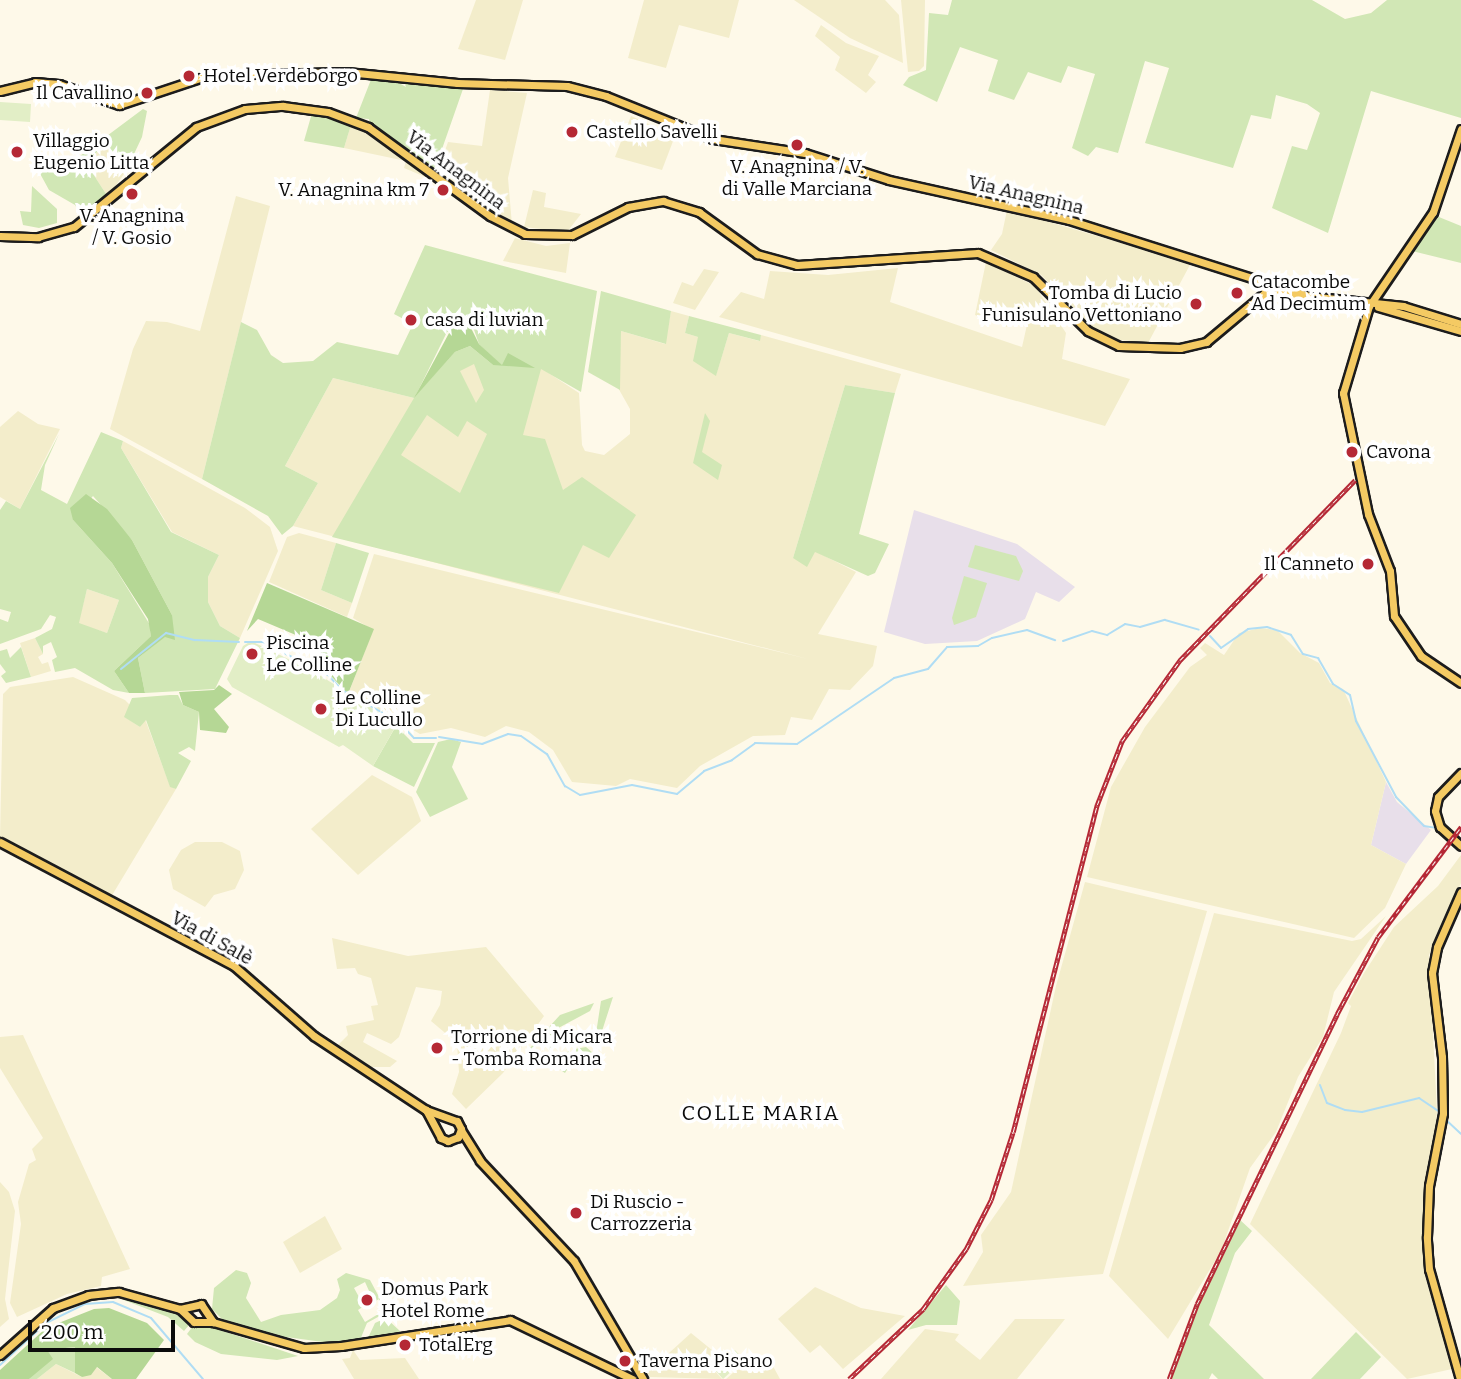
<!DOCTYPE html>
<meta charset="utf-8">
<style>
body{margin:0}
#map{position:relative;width:1461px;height:1379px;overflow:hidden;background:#fef9e9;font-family:Bitter,serif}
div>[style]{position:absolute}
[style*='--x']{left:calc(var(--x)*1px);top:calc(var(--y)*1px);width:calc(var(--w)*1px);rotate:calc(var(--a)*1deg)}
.industrial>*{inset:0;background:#e8dfea}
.farmland>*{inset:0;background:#f3edcb}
.green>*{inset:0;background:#d1e7b5}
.forest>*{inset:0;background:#b5d795}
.pitch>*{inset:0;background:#e2eec6}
.stream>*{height:2px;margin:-1px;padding:0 1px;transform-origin:1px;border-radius:1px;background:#b0ddf4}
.roads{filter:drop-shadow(2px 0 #1c1c1c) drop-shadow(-2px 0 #1c1c1c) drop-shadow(0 2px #1c1c1c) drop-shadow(0 -2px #1c1c1c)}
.major>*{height:7px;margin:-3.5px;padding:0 3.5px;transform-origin:3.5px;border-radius:3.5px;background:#f4ca63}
.rail>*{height:4.5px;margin-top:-2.25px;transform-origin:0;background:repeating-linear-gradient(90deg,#fff 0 5px,#b52835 0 10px);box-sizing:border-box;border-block:2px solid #b52835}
.dots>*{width:19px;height:19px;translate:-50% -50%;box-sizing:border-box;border:4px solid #fff;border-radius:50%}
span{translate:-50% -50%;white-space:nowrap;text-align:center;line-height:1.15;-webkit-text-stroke:7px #fff;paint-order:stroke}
.poi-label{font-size:19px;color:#0b0b0b}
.left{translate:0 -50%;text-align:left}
.right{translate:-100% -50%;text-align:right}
.street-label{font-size:19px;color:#0b0b0b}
.neighbourhood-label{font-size:21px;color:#0b0b0b;letter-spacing:2px}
.scale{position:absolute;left:28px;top:1320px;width:147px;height:32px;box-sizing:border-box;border:4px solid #0b0b0b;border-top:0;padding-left:9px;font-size:21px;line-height:24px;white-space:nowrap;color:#0b0b0b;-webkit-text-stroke:5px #fff;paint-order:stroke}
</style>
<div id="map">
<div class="industrial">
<div style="clip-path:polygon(914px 510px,1017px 544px,1075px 587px,1059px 602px,1036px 592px,1025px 619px,977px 641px,925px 644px,884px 632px)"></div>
<div style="clip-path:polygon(1386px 782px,1397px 802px,1431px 830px,1406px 864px,1371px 845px)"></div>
</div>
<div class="farmland">
<div style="clip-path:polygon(476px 0,523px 0,505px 60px,458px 49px)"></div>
<div style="clip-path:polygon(644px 0,739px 0,729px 38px,679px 25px,666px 68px,628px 58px)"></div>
<div style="clip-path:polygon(794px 0,885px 0,899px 15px,903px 63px,850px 38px)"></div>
<div style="clip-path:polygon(901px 0,925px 0,924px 66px,919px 71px,908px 72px)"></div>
<div style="clip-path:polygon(821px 25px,846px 43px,879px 56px,868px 75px,876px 82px,866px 93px,835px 70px,840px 57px,815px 36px)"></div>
<div style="clip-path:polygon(490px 90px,527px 93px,508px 178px,512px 225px,438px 171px,448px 142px,482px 146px)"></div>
<div style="clip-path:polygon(631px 116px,675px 136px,662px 170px,615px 157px)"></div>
<div style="clip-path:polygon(351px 125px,391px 146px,435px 181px,404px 168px,406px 161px,344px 148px)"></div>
<div style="clip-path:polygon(106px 143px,126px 171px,108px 197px,86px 163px)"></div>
<div style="clip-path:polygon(533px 190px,546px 193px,544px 207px,581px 214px,567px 232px,524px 227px)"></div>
<div style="clip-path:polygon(236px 196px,270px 206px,202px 479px,110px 429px,133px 349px,146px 321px,167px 322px,200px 331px)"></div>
<div style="clip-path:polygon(1007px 210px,1191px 263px,1148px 343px,1112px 339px,1092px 327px,1041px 275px,991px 250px,1002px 234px)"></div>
<div style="clip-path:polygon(515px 238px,546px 246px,570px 243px,566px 273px,503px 261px)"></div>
<div style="clip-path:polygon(986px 262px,1035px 286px,1066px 333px,1062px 359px,1130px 379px,1105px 426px,719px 317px,741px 292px,764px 299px,770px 271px,828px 275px,898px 268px,890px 302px,1022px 347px,1027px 325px,1009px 320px,1007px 327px,975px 315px)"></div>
<div style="clip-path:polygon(704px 269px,719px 272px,695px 310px,673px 303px,682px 282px,693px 286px)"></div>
<div style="clip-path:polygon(671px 311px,689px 316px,685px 333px,698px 337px,716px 375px,729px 333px,759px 341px,761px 335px,901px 374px,895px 393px,845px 385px,793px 558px,815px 551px,856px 572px,818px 634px,877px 646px,873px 666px,850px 690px,829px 689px,812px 720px,791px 717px,785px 735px,753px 736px,700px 766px,677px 788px,630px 779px,616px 786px,572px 782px,553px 750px,529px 732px,506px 726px,485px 737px,451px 728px,420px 734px,349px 692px,373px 630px,353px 618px,374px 554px,808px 659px,293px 526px,318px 483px,285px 466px,333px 378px,414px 398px,455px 352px,493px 365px,541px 368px,579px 393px,582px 445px,585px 451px,604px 455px,630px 434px,630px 409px,617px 386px,621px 331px,665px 344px)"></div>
<div style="clip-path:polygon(18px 411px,38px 424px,60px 429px,20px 509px,0 497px,0 427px)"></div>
<div style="clip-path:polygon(123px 441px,245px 508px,270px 527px,278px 551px,240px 638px,220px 626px,208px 602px,208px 577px,219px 555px,172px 532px,121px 448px)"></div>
<div style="clip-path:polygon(299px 533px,336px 543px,321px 590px,352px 603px,347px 617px,269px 582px,287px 537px)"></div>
<div style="clip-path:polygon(87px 589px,119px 600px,107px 633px,78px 624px)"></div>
<div style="clip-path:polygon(1260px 628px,1277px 630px,1300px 653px,1319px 663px,1330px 683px,1343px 689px,1386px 782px,1371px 845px,1406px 864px,1385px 908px,1354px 938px,1087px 877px,1111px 787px,1145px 727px,1190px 667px,1207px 655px,1200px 648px,1205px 643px,1224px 655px,1239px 633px)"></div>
<div style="clip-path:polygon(35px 638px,43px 654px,38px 657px,42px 664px,48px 662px,51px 671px,31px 677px,20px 643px)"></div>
<div style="clip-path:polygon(73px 677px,125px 700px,131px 706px,125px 717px,140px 727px,145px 719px,170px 786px,176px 789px,111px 897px,0 839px,3px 694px,10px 687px)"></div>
<div style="clip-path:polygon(372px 775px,412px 797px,421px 821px,358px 875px,311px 829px)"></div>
<div style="clip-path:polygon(195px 842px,222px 842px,240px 851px,244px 870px,235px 889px,214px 895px,205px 907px,173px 889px,169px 870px,181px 850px)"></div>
<div style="clip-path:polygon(1461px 855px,1461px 883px,1429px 955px,1437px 1112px,1423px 1236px,1425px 1275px,1452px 1369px,1407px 1379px,1250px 1224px,1341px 1033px,1351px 1006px,1348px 1003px,1364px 973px,1394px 927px,1438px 886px)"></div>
<div style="clip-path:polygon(1085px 882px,1207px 911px,1103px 1274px,963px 1286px,983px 1252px,981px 1235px,1011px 1192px,1056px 986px)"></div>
<div style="clip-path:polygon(1214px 913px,1352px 941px,1361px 939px,1386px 916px,1334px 992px,1323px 1037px,1298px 1077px,1276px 1132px,1250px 1168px,1221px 1251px,1168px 1339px,1109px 1276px)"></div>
<div style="clip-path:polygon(332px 938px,408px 956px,486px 947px,544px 1016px,503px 1073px,466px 1109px,452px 1094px,459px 1072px,457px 1043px,431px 1021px,440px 1005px,442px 991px,416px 987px,399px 1037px,391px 1044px,367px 1033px,363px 1042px,397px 1061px,390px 1067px,366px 1067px,336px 1047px,348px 1035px,346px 1026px,374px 1020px,371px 1006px,378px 1005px,371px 978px,358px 974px,355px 968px,337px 969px)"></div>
<div style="clip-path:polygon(23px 1035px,130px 1269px,102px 1277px,101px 1286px,67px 1294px,17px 1317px,10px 1303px,21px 1224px,18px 1202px,29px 1164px,36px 1160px,32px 1149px,43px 1138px,0 1068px,0 1037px)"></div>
<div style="clip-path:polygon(0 1182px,9px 1192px,15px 1211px,5px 1299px,9px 1319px,0 1327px)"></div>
<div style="clip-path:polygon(325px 1216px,342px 1249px,300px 1273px,283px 1242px)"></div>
<div style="clip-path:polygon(815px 1287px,861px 1308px,905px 1316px,843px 1369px,820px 1345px,810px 1353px,778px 1319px)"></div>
<div style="clip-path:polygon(1015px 1319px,1065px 1319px,1017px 1379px,881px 1379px,925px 1329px,959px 1334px,955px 1340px,980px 1360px)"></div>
<div style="clip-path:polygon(691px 1333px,723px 1359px,713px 1369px,722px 1379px,650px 1377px,647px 1373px)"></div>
<div style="clip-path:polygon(353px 1350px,360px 1360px,405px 1358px,419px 1379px,354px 1379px,342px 1359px,350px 1358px)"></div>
<div style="clip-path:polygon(768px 1357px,780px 1379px,726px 1379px,743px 1364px,751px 1372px)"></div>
<div style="clip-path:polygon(56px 1364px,82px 1377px,96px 1367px,112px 1379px,37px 1379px)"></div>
</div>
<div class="green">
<div style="clip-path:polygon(952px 0,1312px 0,1345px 19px,1371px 13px,1387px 0,1461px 0,1461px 118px,1371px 91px,1328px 233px,1272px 208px,1292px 146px,1307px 150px,1320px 113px,1307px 104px,1276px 95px,1271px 119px,1251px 115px,1233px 168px,1145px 143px,1169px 68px,1145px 61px,1118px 153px,1096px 147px,1088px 156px,1072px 148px,1095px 74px,1068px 66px,1061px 83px,1028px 72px,1014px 100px,988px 91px,998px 60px,960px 47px,937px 102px,903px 85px,909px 77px,926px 70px,929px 13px,948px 15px)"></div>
<div style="clip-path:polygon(372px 77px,392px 79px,406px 87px,404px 81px,463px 89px,435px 169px,370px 125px,369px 119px,356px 118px)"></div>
<div style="clip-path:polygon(143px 109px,147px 111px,142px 137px,126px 171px,106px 143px,86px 163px,108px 197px,84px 219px,75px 205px,49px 190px,37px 168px,80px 156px)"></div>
<div style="clip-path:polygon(312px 113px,351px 125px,344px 148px,304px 141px)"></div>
<div style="clip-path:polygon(32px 186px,57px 209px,57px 223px,39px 228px,23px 225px,20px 211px,31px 212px)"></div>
<div style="clip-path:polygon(1434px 215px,1461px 226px,1461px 263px,1412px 251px)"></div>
<div style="clip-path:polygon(evenodd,425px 245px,597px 291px,581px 392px,541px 369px,523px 435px,545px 439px,563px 490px,582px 477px,636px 515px,609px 558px,583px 545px,559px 593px,332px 537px,414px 398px,333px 378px,285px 466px,318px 483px,293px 526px,282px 535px,268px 516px,202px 479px,241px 322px,257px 330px,271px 355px,283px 363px,313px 361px,337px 342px,398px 355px,413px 324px,394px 314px,425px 245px,473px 327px,479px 344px,501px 365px,493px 365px,470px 346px,455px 352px,416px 395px,447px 332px,473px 327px,425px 245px,474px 364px,484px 390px,476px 403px,460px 371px,474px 364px,425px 245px,427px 415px,458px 437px,467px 421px,487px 434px,460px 493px,401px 455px,427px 415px)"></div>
<div style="clip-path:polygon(601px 291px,671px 311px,666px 344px,621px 331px,620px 390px,588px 372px)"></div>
<div style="clip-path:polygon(689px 316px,761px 335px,760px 341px,729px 333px,716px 376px,693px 361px,698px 337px,685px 333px)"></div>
<div style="clip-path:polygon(845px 385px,895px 393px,859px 534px,889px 544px,875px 573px,868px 576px,815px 552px,807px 567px,793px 558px)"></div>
<div style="clip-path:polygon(705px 413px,710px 421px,702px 452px,722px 465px,718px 480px,693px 463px)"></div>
<div style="clip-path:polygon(evenodd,101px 432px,123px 441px,121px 448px,171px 532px,219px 555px,208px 577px,208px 602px,220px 626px,240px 638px,215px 689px,145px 693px,138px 658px,165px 636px,172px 615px,132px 540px,93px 496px,73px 520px,112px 563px,150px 625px,151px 636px,114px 671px,129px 693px,113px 690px,75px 668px,55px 672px,52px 660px,57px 657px,51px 642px,43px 646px,43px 654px,35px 638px,52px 629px,56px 617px,50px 615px,41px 629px,0 644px,0 619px,8px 622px,11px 612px,0 609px,0 510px,6px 501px,20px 509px,59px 434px,45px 465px,41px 490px,67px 504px,101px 432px,87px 589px,119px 600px,107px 633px,79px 623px,87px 589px)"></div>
<div style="clip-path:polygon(336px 543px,369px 553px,352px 603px,321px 590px)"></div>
<div style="clip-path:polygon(975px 545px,1016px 556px,1023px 571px,1019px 581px,968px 567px)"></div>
<div style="clip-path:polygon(964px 576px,987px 583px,976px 617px,954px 625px,952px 618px)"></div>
<div style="clip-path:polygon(21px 647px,31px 677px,6px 683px,1px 676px,6px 672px,0 664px,0 651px,7px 649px,10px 658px)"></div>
<div style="clip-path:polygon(170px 695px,178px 695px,183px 705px,199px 712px,195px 751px,189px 747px,178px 753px,191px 761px,176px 789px,170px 787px,146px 720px,140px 727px,124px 717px,132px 698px)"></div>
<div style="clip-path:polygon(396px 726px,413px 743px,435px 743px,414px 787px,373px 766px)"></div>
<div style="clip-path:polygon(451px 739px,461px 742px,452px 767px,468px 799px,430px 817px,416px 792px,438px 742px)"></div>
<div style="clip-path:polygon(613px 997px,594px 1056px,579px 1050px,565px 1073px,529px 1049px,560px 1015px,594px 1003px,590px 1011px,551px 1032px,555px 1043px,551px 1050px,560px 1056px,569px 1051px,564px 1059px,548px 1049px,546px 1031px,544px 1044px,539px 1041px,534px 1048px,563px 1067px,575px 1049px,586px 1047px,593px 1053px,601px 1001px)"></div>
<div style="clip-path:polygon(1239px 1219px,1252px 1231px,1235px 1253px,1209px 1325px,1264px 1379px,1218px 1379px,1212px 1373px,1209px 1379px,1169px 1379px,1197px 1304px)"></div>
<div style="clip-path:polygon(evenodd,236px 1270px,247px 1273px,251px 1283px,246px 1298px,261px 1322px,281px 1315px,320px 1310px,337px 1298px,340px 1290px,337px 1279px,346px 1273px,370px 1280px,387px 1312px,367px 1323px,360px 1340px,323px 1342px,271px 1335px,222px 1319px,212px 1309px,214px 1288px,236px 1270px,365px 1282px,374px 1302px,379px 1299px,385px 1310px,365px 1322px,358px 1310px,364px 1306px,354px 1288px,365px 1282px)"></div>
<div style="clip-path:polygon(946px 1285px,960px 1301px,957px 1325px,926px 1325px,908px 1330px)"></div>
<div style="clip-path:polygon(120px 1296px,188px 1317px,190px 1324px,184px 1331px,168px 1317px,116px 1297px)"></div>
<div style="clip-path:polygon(386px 1318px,401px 1332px,368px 1338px,375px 1323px)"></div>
<div style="clip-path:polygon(193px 1326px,208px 1326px,298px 1356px,277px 1360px,221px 1354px,195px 1342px,187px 1334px)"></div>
<div style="clip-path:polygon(1356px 1332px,1381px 1357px,1360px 1379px,1311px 1379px)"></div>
<div style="clip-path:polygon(75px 1347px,75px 1373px,56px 1364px,37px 1379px,29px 1379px,46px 1350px)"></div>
</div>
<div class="forest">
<div style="clip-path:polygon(455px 322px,468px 322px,479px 344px,502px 365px,508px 353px,535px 368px,493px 365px,470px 346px,455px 352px,414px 398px)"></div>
<div style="clip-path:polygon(86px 494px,107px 509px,132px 540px,172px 615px,175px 640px,165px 637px,138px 658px,145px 693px,129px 693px,114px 671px,151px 636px,148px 619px,112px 563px,73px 520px,70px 508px)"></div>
<div style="clip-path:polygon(267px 583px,374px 629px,348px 694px,332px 677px,307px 665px,317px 644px,258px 619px,247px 631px)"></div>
<div style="clip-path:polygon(219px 685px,232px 694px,214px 709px,229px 727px,226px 733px,200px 730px,199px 712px,183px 705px,179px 692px,214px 690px)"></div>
<div style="clip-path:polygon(109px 1308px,147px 1323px,164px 1340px,136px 1379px,112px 1379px,97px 1367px,91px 1375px,82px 1377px,75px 1373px,75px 1347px,47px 1350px,53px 1359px,29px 1379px,0 1379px,0 1370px,46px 1328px,94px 1309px)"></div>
</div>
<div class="pitch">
<div style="clip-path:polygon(0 102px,31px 104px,30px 122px,0 120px)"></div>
<div style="clip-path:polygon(251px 641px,313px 671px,397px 724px,373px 766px,343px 745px,339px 747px,232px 687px,227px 679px,243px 646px)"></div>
<div style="clip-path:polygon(735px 1350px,744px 1360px,723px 1379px,714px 1369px)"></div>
</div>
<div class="stream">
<div style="--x:1210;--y:636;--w:16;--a:47"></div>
<div style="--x:1221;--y:648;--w:33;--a:-35"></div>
<div style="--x:1248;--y:629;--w:19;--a:-6"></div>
<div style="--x:1267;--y:627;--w:25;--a:18"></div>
<div style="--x:1291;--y:635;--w:22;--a:58"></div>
<div style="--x:1303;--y:654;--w:16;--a:15"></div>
<div style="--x:1318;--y:658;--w:30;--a:60"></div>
<div style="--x:1333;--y:684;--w:20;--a:33"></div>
<div style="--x:1350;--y:695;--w:27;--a:77"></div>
<div style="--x:1356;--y:721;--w:86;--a:62.2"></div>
<div style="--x:1396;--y:797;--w:40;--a:46"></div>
<div style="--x:1424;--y:826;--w:12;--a:9"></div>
<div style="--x:1063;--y:641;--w:31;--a:-19"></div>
<div style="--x:1092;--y:631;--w:16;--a:15"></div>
<div style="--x:1107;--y:635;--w:21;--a:-31"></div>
<div style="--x:1125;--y:624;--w:15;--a:11"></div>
<div style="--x:1140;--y:627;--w:26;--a:-16"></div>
<div style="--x:1165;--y:620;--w:35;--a:16"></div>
<div style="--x:245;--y:642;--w:17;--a:0"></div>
<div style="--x:262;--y:642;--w:74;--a:26.6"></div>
<div style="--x:328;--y:675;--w:21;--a:47"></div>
<div style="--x:342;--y:690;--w:65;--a:29.3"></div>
<div style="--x:399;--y:722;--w:22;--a:47"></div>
<div style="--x:414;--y:738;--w:22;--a:0"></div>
<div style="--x:121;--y:669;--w:58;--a:-38.7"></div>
<div style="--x:166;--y:633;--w:30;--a:14"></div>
<div style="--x:195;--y:640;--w:44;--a:2.6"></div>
<div style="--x:439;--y:737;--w:44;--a:9.2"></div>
<div style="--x:482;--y:744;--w:28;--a:-21"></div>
<div style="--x:508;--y:734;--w:13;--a:9"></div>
<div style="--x:521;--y:736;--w:32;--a:35"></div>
<div style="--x:547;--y:754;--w:37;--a:61"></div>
<div style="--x:565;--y:786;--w:17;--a:31"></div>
<div style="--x:580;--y:795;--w:53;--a:-10.9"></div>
<div style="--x:632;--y:785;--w:46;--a:11.3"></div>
<div style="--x:677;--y:794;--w:35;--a:-40"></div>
<div style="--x:704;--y:771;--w:30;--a:-21"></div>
<div style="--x:732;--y:760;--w:29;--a:-36"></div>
<div style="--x:755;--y:743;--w:42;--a:1.4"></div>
<div style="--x:797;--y:744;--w:117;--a:-34.2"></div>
<div style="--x:894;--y:678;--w:35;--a:-15"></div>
<div style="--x:928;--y:669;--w:29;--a:-49"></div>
<div style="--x:947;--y:647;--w:31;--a:-2"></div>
<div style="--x:978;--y:646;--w:16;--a:-30"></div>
<div style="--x:992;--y:638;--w:36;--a:-13"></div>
<div style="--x:1027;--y:630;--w:30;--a:20"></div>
<div style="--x:1320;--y:1085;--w:19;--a:69"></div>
<div style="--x:1327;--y:1103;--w:19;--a:21"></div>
<div style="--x:1345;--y:1110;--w:17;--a:7"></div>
<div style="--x:1362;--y:1112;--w:59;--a:-13.8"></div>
<div style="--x:1419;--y:1098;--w:27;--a:34"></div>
<div style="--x:1444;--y:1118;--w:23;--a:43"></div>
<div style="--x:0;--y:1365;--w:62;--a:-42.4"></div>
<div style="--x:46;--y:1323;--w:43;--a:-26"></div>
<div style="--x:85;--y:1304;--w:28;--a:-4"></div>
<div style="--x:113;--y:1302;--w:41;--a:22.8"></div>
<div style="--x:151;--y:1318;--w:80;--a:49.6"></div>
</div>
<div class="roads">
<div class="major">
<div style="--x:0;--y:91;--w:36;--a:-14"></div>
<div style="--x:35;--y:82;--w:24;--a:5"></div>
<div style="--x:59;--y:84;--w:64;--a:19.3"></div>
<div style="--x:119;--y:105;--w:95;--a:-18.4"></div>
<div style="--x:209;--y:75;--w:138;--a:-1.2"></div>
<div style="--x:347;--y:72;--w:111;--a:5.7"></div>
<div style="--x:457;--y:83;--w:110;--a:1.6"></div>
<div style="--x:567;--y:86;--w:40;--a:14.4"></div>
<div style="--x:606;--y:96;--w:115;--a:21.9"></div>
<div style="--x:713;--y:139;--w:93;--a:8.7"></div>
<div style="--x:805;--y:153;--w:88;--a:17.8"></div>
<div style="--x:889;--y:180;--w:184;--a:12.5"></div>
<div style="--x:1069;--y:220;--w:251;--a:17.6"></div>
<div style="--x:1308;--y:296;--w:96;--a:6"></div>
<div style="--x:1403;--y:306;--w:61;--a:17.2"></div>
<div style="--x:1461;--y:129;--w:88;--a:108.6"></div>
<div style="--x:1433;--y:212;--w:114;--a:124.2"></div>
<div style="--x:1369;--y:306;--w:91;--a:106.6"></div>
<div style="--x:1343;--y:393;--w:124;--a:78.3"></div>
<div style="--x:1368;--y:514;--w:61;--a:68.9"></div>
<div style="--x:1390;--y:571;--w:45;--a:84.9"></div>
<div style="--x:1394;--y:616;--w:48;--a:56"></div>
<div style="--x:1421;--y:656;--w:48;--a:34"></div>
<div style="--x:0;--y:236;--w:38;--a:2"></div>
<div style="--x:38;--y:237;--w:37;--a:-16"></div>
<div style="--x:74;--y:227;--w:158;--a:-39.3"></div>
<div style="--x:196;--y:127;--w:52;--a:-20.2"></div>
<div style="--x:245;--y:109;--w:38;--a:-5"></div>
<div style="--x:283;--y:106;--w:45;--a:7.6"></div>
<div style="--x:328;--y:112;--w:43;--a:20.6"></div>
<div style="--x:368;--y:127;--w:151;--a:36.1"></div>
<div style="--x:490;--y:216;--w:39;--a:27"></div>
<div style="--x:525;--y:234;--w:47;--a:1.2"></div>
<div style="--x:572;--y:235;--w:63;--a:-26.6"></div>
<div style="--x:628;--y:207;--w:36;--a:-10"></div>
<div style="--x:663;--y:201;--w:38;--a:17"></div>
<div style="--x:699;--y:212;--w:72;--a:35.9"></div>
<div style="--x:757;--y:254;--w:41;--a:15.4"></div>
<div style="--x:797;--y:265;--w:181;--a:-3.8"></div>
<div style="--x:978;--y:253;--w:60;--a:23.6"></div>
<div style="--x:1033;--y:277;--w:77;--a:44.5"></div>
<div style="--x:1088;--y:331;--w:34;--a:26"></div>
<div style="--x:1119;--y:346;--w:61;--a:1.9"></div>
<div style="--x:1180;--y:348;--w:27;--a:-13"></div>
<div style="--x:1206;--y:342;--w:80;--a:-39.9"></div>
<div style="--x:1267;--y:291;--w:13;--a:-135"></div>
<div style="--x:1265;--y:297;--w:16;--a:-15"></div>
<div style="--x:1280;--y:293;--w:45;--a:14"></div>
<div style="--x:1378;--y:307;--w:86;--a:16.1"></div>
<div style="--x:1461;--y:773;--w:33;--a:134"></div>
<div style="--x:1438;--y:797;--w:14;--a:102"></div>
<div style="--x:1435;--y:811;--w:17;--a:73"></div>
<div style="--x:1440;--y:827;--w:28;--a:42"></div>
<div style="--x:0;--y:842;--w:265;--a:27.9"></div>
<div style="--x:234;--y:966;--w:106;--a:41.2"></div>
<div style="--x:314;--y:1036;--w:134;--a:33.5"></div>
<div style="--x:426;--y:1110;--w:33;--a:20"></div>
<div style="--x:457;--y:1121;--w:9;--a:63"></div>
<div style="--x:461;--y:1129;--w:9;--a:111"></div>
<div style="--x:458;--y:1137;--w:11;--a:158"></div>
<div style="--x:448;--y:1141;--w:8;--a:-157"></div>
<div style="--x:441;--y:1138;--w:32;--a:-118"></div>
<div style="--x:461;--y:1130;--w:36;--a:58"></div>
<div style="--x:480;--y:1161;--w:137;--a:46.8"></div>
<div style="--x:574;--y:1261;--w:137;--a:59.7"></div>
<div style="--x:180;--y:1309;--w:22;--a:-13"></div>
<div style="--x:201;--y:1304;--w:22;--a:56"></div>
<div style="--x:0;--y:1355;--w:71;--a:-41.6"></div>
<div style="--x:53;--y:1308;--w:37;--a:-20"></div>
<div style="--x:88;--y:1295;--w:31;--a:-6"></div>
<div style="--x:119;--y:1292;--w:63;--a:15.6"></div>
<div style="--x:180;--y:1309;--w:19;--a:43"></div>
<div style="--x:194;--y:1322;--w:19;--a:0"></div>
<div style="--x:213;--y:1322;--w:95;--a:15.9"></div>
<div style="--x:304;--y:1348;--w:37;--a:-3"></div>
<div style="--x:341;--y:1346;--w:171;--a:-8.7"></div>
<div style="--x:510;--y:1320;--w:136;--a:25.8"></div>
<div style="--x:1460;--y:1379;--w:114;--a:-105.7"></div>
<div style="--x:1429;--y:1269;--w:32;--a:-94"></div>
<div style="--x:1427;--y:1237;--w:51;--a:-87.8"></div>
<div style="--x:1429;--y:1186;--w:74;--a:-79.1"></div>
<div style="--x:1443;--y:1113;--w:56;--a:-91"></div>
<div style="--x:1442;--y:1057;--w:85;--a:-96.8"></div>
<div style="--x:1432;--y:973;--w:26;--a:-79"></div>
<div style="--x:1437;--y:947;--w:60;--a:-66.4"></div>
</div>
</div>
<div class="rail">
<div style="--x:849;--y:1379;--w:102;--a:-43.4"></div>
<div style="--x:923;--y:1309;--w:74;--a:-54.4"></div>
<div style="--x:966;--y:1249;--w:55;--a:-63"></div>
<div style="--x:991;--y:1200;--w:71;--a:-72.1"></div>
<div style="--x:1013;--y:1132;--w:338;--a:-75.6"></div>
<div style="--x:1097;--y:805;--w:69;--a:-68.7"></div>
<div style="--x:1122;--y:741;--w:100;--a:-54.4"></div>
<div style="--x:1180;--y:660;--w:251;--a:-45.8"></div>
<div style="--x:1169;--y:1379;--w:80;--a:-69.5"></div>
<div style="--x:1197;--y:1304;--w:322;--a:-64.2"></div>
<div style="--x:1337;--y:1014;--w:87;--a:-62"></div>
<div style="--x:1378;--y:937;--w:138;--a:-53"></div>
</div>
<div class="dots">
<div style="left:189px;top:76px;background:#b52835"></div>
<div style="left:147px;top:93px;background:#b52835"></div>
<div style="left:572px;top:132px;background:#b52835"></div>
<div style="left:797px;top:145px;background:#b52835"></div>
<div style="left:17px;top:152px;background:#b52835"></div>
<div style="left:443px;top:190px;background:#b52835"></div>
<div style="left:132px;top:194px;background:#b52835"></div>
<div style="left:1237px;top:293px;background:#b52835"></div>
<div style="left:1196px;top:304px;background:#b52835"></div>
<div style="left:411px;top:320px;background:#b52835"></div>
<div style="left:1352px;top:452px;background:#b52835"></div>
<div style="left:1368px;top:564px;background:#b52835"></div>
<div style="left:252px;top:654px;background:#b52835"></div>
<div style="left:321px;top:709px;background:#b52835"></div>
<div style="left:437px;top:1048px;background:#b52835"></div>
<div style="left:576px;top:1213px;background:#b52835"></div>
<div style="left:367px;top:1300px;background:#b52835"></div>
<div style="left:405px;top:1345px;background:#b52835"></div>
<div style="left:625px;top:1361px;background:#b52835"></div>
</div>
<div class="poi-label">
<span class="left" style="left:203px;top:76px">Hotel Verdeborgo</span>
<span class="right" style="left:133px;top:93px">Il Cavallino</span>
<span class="left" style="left:586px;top:132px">Castello Savelli</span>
<span class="left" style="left:33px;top:152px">Villaggio<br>Eugenio Litta</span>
<span style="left:797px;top:178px">V. Anagnina / V.<br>di Valle Marciana</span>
<span class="right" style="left:429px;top:190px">V. Anagnina km 7</span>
<span style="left:132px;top:227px">V. Anagnina<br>/ V. Gosio</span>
<span class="left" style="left:1251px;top:293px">Catacombe<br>Ad Decimum</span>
<span class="right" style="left:1182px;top:304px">Tomba di Lucio<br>Funisulano Vettoniano</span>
<span class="left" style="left:425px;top:320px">casa di luvian</span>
<span class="left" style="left:1366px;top:452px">Cavona</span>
<span class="right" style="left:1354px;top:564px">Il Canneto</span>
<span class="left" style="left:266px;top:654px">Piscina<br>Le Colline</span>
<span class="left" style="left:335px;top:709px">Le Colline<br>Di Lucullo</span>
<span class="left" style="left:451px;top:1048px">Torrione di Micara<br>- Tomba Romana</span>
<span class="left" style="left:590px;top:1213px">Di Ruscio -<br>Carrozzeria</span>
<span class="left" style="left:381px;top:1300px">Domus Park<br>Hotel Rome</span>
<span class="left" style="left:419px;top:1345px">TotalErg</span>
<span class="left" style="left:639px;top:1361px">Taverna Pisano</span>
</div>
<div class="street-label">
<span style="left:456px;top:170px;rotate:37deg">Via Anagnina</span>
<span style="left:1026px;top:195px;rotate:13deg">Via Anagnina</span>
<span style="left:212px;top:938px;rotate:29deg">Via di Salè</span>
</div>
<div class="neighbourhood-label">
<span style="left:761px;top:1113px">COLLE MARIA</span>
</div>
<div class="scale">200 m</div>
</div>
